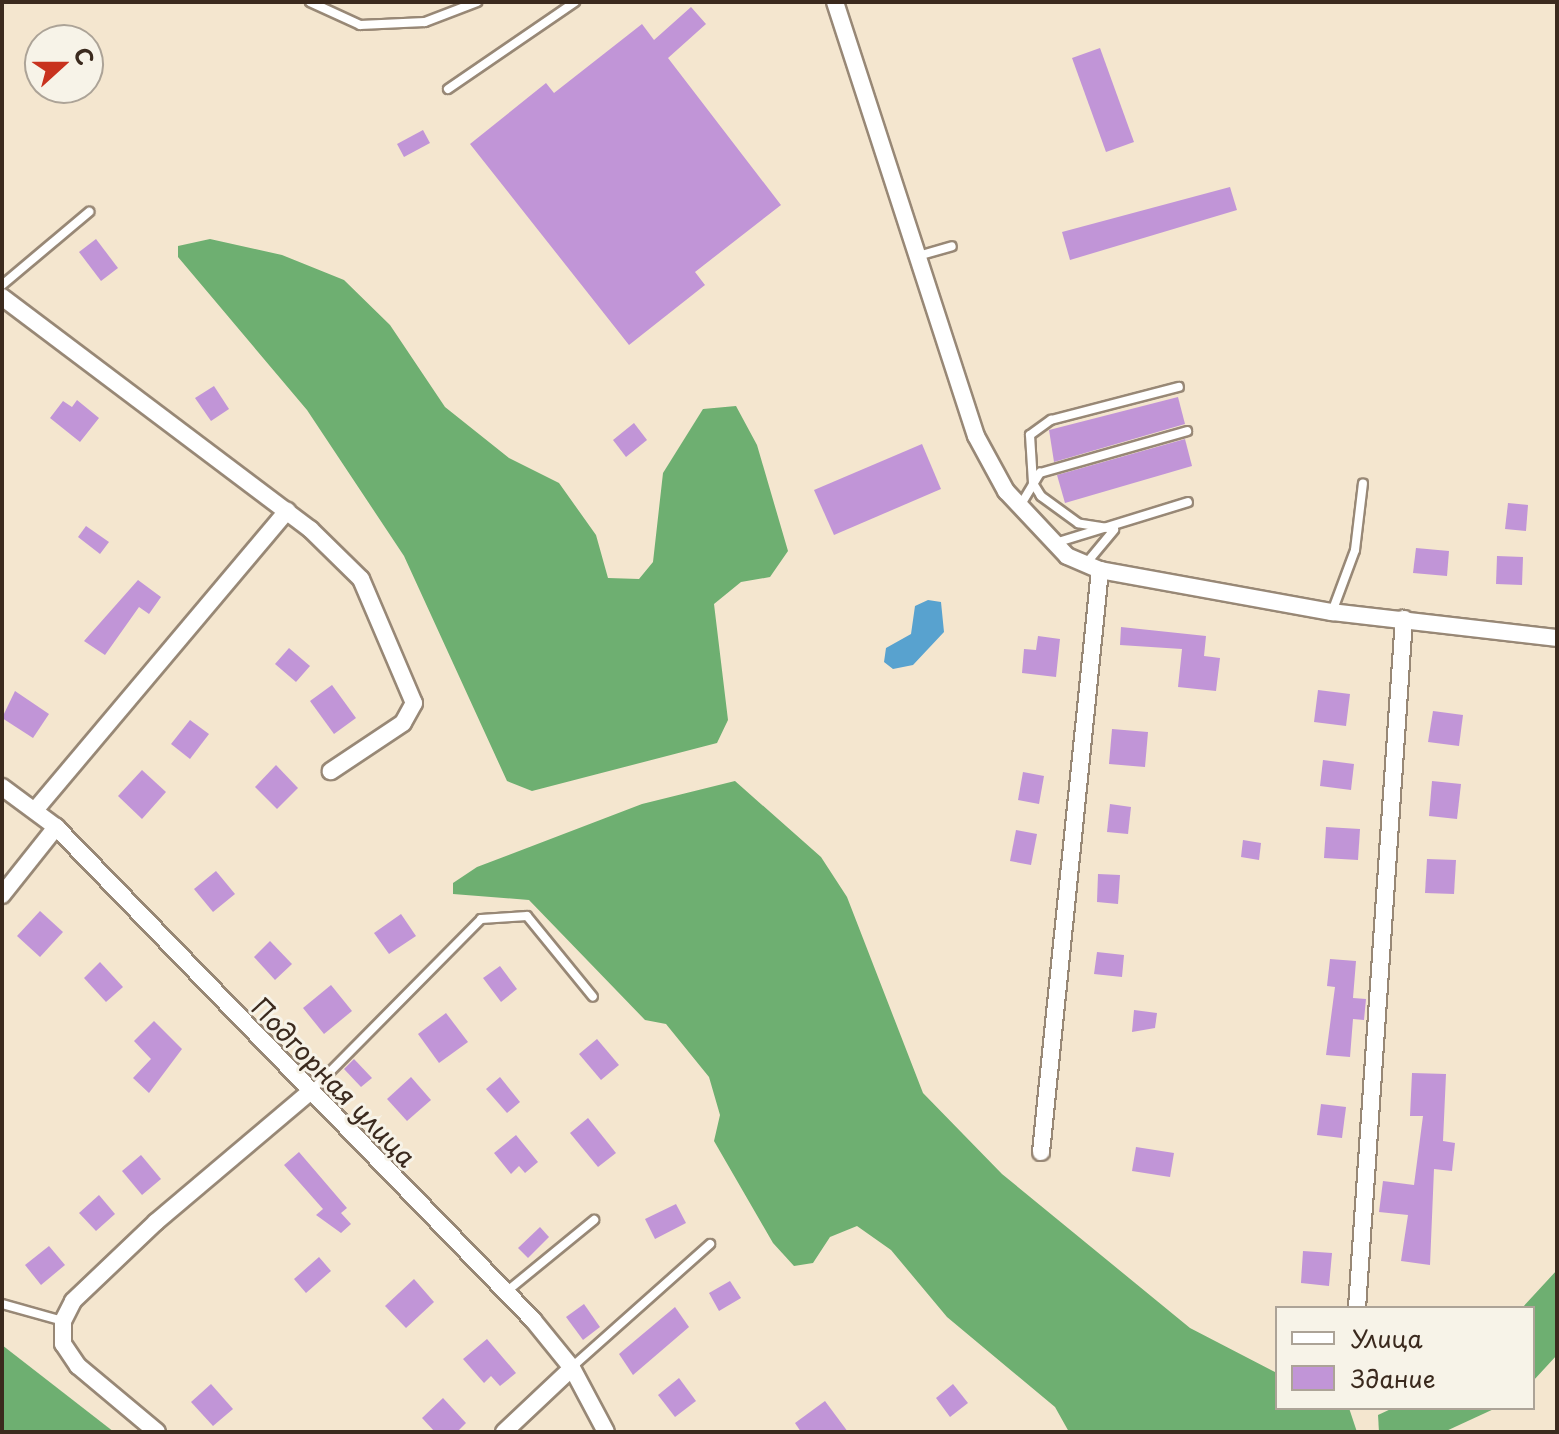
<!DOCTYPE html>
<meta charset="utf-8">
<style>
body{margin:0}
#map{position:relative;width:1559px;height:1434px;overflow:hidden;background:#f4e6cf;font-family:"Playpen Sans",sans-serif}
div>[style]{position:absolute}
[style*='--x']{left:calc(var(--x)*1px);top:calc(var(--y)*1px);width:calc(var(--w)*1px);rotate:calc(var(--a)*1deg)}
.forest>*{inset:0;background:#6eaf71}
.water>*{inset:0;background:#58a2cf}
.building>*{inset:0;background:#c195d7}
.roads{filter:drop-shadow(2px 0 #988876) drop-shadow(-2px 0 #988876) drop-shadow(0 2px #988876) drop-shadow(0 -2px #988876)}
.service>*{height:8px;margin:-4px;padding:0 4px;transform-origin:4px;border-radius:4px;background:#fff}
.minor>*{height:16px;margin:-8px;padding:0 8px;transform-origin:8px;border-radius:8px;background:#fff}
span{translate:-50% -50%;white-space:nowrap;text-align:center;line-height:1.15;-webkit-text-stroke:6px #f7f3e8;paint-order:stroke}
.street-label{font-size:26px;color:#3b2a1e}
.frame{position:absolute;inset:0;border:4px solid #3b2a1e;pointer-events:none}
.legend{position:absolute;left:1275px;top:1306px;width:260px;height:104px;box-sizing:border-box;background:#f7f3e8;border:2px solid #aca397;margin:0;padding:10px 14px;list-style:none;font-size:24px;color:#3b2a1e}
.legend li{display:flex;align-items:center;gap:16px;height:40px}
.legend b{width:40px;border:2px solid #aca397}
.north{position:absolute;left:24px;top:24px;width:80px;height:80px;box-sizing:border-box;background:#f7f3e8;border:2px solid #aca397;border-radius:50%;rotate:69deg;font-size:22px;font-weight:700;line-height:32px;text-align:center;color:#3b2a1e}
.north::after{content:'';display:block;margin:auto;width:28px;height:36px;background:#c8321e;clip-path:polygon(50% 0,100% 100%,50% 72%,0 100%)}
</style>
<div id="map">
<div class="forest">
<div style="clip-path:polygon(210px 239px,282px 255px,344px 280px,390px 325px,445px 407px,509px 458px,559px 483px,596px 535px,608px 578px,639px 579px,653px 562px,663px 473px,703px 409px,736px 406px,757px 445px,788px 551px,770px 577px,741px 582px,714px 604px,728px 720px,717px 743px,532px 791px,507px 781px,404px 556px,307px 410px,178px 257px,178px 246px)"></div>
<div style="clip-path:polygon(735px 781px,821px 857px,847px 897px,923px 1093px,1002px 1174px,1190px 1328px,1277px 1373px,1277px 1408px,1349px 1408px,1357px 1432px,1069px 1432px,1055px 1407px,947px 1317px,891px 1250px,857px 1226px,830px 1237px,813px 1263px,794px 1266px,773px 1243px,714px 1141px,720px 1115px,709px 1077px,666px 1024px,645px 1020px,529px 900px,453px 894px,453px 883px,477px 867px,642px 804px)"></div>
<div style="clip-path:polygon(1557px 1270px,1557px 1355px,1533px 1381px,1533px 1308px,1522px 1308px)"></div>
<div style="clip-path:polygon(2px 1345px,114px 1432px,2px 1432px)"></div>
<div style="clip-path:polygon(1393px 1408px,1496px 1408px,1444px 1432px,1379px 1432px,1378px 1415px)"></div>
</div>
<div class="water">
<div style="clip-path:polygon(928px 600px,941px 602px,944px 632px,913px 665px,893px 669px,884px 662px,886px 648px,911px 634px,915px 606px)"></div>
</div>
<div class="building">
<div style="clip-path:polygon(691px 7px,706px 24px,668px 58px,781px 205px,695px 272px,705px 285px,629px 345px,470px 144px,546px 83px,554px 93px,642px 24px,654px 40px)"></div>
<div style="clip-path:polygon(1100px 48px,1134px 142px,1106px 152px,1072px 58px)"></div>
<div style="clip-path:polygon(423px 130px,430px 143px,404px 157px,397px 144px)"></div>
<div style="clip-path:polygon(1230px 187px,1237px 210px,1070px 260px,1062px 232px)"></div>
<div style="clip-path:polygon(96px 239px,118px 268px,101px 281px,79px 252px)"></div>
<div style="clip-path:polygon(214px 386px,229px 409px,211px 421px,195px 398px)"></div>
<div style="clip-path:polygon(1178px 397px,1185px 424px,1054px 462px,1049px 430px)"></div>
<div style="clip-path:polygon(77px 400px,99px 418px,80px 442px,50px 418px,63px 401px,72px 407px)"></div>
<div style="clip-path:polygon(634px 423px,647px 440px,626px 457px,613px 440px)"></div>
<div style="clip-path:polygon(1185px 439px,1192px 466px,1065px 503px,1057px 475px)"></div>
<div style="clip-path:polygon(922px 444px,941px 489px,834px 535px,814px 490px)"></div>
<div style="clip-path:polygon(1508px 503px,1528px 505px,1526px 531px,1505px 529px)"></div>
<div style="clip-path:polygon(86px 526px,109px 542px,100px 554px,78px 537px)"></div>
<div style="clip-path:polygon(1416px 548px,1449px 551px,1447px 576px,1413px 573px)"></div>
<div style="clip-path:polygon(1497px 556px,1523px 557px,1522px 585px,1496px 584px)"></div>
<div style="clip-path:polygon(138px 580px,161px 597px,149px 614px,139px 607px,105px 655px,84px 641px)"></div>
<div style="clip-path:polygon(1121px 627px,1206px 636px,1204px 656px,1220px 658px,1216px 691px,1178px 687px,1182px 649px,1120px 645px)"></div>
<div style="clip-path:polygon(1038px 636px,1060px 639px,1056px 677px,1022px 673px,1024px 649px,1036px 650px)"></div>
<div style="clip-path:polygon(289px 648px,310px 666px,296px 682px,275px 664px)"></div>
<div style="clip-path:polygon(332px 685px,356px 718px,334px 734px,310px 701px)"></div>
<div style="clip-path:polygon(1318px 690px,1350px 694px,1346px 726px,1314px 722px)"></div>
<div style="clip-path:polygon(15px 691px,49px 714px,33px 738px,2px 718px)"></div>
<div style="clip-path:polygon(1433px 711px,1463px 715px,1459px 746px,1428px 742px)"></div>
<div style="clip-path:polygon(190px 720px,209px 734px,190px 759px,171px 744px)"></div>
<div style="clip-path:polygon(1112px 729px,1148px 732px,1145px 767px,1109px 764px)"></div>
<div style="clip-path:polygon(1323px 760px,1354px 764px,1351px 790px,1320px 786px)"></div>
<div style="clip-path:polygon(276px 765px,298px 788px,277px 809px,255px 787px)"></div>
<div style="clip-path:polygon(142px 770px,166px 792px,142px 819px,118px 796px)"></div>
<div style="clip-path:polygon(1023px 772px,1044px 776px,1039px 804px,1018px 800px)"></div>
<div style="clip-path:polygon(1432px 781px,1461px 784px,1457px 819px,1429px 816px)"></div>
<div style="clip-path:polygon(1110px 804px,1131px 807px,1128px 834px,1107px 832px)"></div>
<div style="clip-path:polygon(1326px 827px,1360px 829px,1358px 860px,1324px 858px)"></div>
<div style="clip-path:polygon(1016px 830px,1037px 834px,1031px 865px,1010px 861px)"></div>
<div style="clip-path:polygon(1243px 840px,1261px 843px,1259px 860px,1241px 857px)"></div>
<div style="clip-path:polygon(1427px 859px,1456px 860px,1454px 894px,1425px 893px)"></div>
<div style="clip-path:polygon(216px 871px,235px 894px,213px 912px,194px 889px)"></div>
<div style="clip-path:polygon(1098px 874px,1120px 875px,1118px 904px,1097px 902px)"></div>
<div style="clip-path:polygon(40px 911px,63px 932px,40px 957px,17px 936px)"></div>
<div style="clip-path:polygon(401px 914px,416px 936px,389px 954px,374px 933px)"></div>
<div style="clip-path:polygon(270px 941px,292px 964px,275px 980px,254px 957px)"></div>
<div style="clip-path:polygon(1097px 952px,1124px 955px,1122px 977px,1094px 974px)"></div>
<div style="clip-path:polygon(1330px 959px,1356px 961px,1353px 998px,1366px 999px,1364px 1020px,1353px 1019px,1350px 1057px,1326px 1055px,1335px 987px,1327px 986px)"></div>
<div style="clip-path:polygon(100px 962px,123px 987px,106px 1002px,84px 978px)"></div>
<div style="clip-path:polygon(500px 966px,517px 989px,501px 1002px,483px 978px)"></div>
<div style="clip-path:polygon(331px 985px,352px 1011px,324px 1034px,303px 1008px)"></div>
<div style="clip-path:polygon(1134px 1010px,1157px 1013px,1155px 1028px,1132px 1032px)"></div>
<div style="clip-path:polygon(446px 1013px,468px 1042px,439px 1063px,418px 1034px)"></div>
<div style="clip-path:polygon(154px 1021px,182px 1049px,149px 1093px,133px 1078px,151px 1059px,134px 1041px)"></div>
<div style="clip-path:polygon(597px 1039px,619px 1065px,601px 1080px,579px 1054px)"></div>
<div style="clip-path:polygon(354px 1059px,372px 1078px,361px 1087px,344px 1069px)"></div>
<div style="clip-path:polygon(1412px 1073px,1446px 1074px,1443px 1141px,1455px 1143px,1452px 1171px,1434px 1169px,1430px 1265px,1401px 1261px,1408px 1215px,1379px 1212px,1383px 1181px,1414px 1185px,1423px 1116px,1410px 1116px)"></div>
<div style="clip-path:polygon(411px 1077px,431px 1100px,407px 1121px,387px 1099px)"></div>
<div style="clip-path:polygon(500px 1077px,520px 1102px,507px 1113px,486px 1089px)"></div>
<div style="clip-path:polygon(1321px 1104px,1346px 1107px,1342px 1138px,1317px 1135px)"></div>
<div style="clip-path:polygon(588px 1118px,616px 1153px,598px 1167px,570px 1133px)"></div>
<div style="clip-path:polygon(516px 1135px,538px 1162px,525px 1173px,519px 1166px,511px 1174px,494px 1153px)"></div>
<div style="clip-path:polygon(1136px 1147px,1174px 1153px,1170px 1177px,1132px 1171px)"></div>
<div style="clip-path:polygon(299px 1152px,347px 1208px,341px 1213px,351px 1224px,341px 1233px,316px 1215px,323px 1209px,284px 1165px)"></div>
<div style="clip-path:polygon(141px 1155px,161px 1179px,142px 1195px,122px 1171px)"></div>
<div style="clip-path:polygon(99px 1195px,115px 1214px,96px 1231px,79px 1213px)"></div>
<div style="clip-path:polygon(676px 1204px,686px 1223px,655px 1239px,645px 1219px)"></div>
<div style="clip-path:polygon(540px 1227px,549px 1237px,528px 1258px,518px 1248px)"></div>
<div style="clip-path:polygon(49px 1246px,65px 1265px,41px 1285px,25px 1265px)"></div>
<div style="clip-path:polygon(1303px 1251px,1332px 1253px,1329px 1286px,1301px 1283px)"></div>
<div style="clip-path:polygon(319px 1257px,331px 1271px,306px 1293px,294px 1279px)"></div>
<div style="clip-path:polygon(414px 1279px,434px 1302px,406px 1328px,385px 1306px)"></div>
<div style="clip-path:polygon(730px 1281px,741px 1298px,719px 1311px,709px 1293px)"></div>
<div style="clip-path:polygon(584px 1304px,600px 1327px,583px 1340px,566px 1317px)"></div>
<div style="clip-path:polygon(675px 1307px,689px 1327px,633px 1375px,619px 1354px)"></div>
<div style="clip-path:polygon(487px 1339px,516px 1373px,500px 1386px,491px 1376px,484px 1383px,463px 1359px)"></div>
<div style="clip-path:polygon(679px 1378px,696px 1401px,675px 1417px,658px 1395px)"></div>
<div style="clip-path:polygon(211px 1384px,233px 1409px,213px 1426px,191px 1402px)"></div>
<div style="clip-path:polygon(953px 1384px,968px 1403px,950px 1417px,936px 1398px)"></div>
<div style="clip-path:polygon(443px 1398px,466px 1423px,457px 1432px,435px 1432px,422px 1418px)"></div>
<div style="clip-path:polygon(825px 1401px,848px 1432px,801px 1432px,795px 1423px)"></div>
</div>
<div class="roads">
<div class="service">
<div style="--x:310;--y:2;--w:55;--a:24.7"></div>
<div style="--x:360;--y:25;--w:65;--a:-2.6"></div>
<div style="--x:425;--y:22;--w:56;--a:-21"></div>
<div style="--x:448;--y:89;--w:154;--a:-34.4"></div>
<div style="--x:918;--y:256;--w:35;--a:-16"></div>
<div style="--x:2;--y:285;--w:114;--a:-40"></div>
<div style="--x:1020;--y:506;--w:39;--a:-59"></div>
<div style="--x:1040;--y:473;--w:153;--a:-15.9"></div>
<div style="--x:1114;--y:529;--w:36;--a:-171"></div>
<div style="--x:1078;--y:523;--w:46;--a:-143.9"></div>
<div style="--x:1041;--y:496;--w:15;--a:-122"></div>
<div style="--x:1033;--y:483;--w:48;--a:-93.6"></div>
<div style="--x:1030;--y:435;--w:26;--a:-36"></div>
<div style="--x:1051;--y:420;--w:132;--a:-14.5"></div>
<div style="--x:1055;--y:543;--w:139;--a:-17.1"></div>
<div style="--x:1084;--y:566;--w:47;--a:-50.2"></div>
<div style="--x:1332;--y:612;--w:66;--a:-69.6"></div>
<div style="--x:1355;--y:550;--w:67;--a:-83.2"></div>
<div style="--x:310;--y:1092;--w:243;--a:-45.3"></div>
<div style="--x:481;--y:919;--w:46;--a:-3.7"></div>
<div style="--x:527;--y:916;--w:104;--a:50.8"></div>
<div style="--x:506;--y:1292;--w:114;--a:-39.3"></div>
<div style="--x:2;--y:1304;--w:63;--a:15.6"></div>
<div style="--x:572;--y:1367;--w:185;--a:-41.7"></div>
</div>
<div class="minor">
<div style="--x:835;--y:2;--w:456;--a:72"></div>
<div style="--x:976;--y:436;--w:63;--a:61.4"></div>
<div style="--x:1006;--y:491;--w:89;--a:46.8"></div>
<div style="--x:1067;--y:556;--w:36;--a:23"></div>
<div style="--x:1100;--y:570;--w:236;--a:10.3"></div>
<div style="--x:1332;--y:612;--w:226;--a:6.6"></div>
<div style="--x:2;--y:297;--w:386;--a:37"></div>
<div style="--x:310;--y:529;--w:71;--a:44.4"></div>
<div style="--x:361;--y:579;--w:135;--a:66.9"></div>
<div style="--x:414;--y:703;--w:23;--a:119"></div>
<div style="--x:403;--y:723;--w:87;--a:146.3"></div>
<div style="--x:2;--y:787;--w:67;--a:36.5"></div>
<div style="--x:56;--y:827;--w:686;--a:45.94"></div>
<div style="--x:533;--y:1320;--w:62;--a:50.9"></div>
<div style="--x:572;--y:1368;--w:72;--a:62"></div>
<div style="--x:36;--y:809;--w:390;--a:-49.9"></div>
<div style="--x:2;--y:895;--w:87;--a:-51.5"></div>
<div style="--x:1041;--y:1152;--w:585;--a:-84.21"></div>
<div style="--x:1357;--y:1308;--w:691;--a:-86.1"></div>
<div style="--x:157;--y:1432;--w:103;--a:-140.1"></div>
<div style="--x:78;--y:1366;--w:27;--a:-124"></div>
<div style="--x:63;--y:1344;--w:23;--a:-90"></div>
<div style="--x:63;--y:1321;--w:22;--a:-63"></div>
<div style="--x:73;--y:1301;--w:115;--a:-43.6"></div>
<div style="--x:156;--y:1222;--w:202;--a:-40.2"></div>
<div style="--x:504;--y:1432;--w:93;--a:-43.3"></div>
</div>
</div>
<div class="street-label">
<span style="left:334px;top:1082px;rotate:46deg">Подгорная улица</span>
</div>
<div class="frame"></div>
<ul class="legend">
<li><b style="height:10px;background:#fff"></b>Улица</li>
<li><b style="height:22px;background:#c195d7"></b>Здание</li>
</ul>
<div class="north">С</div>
</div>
